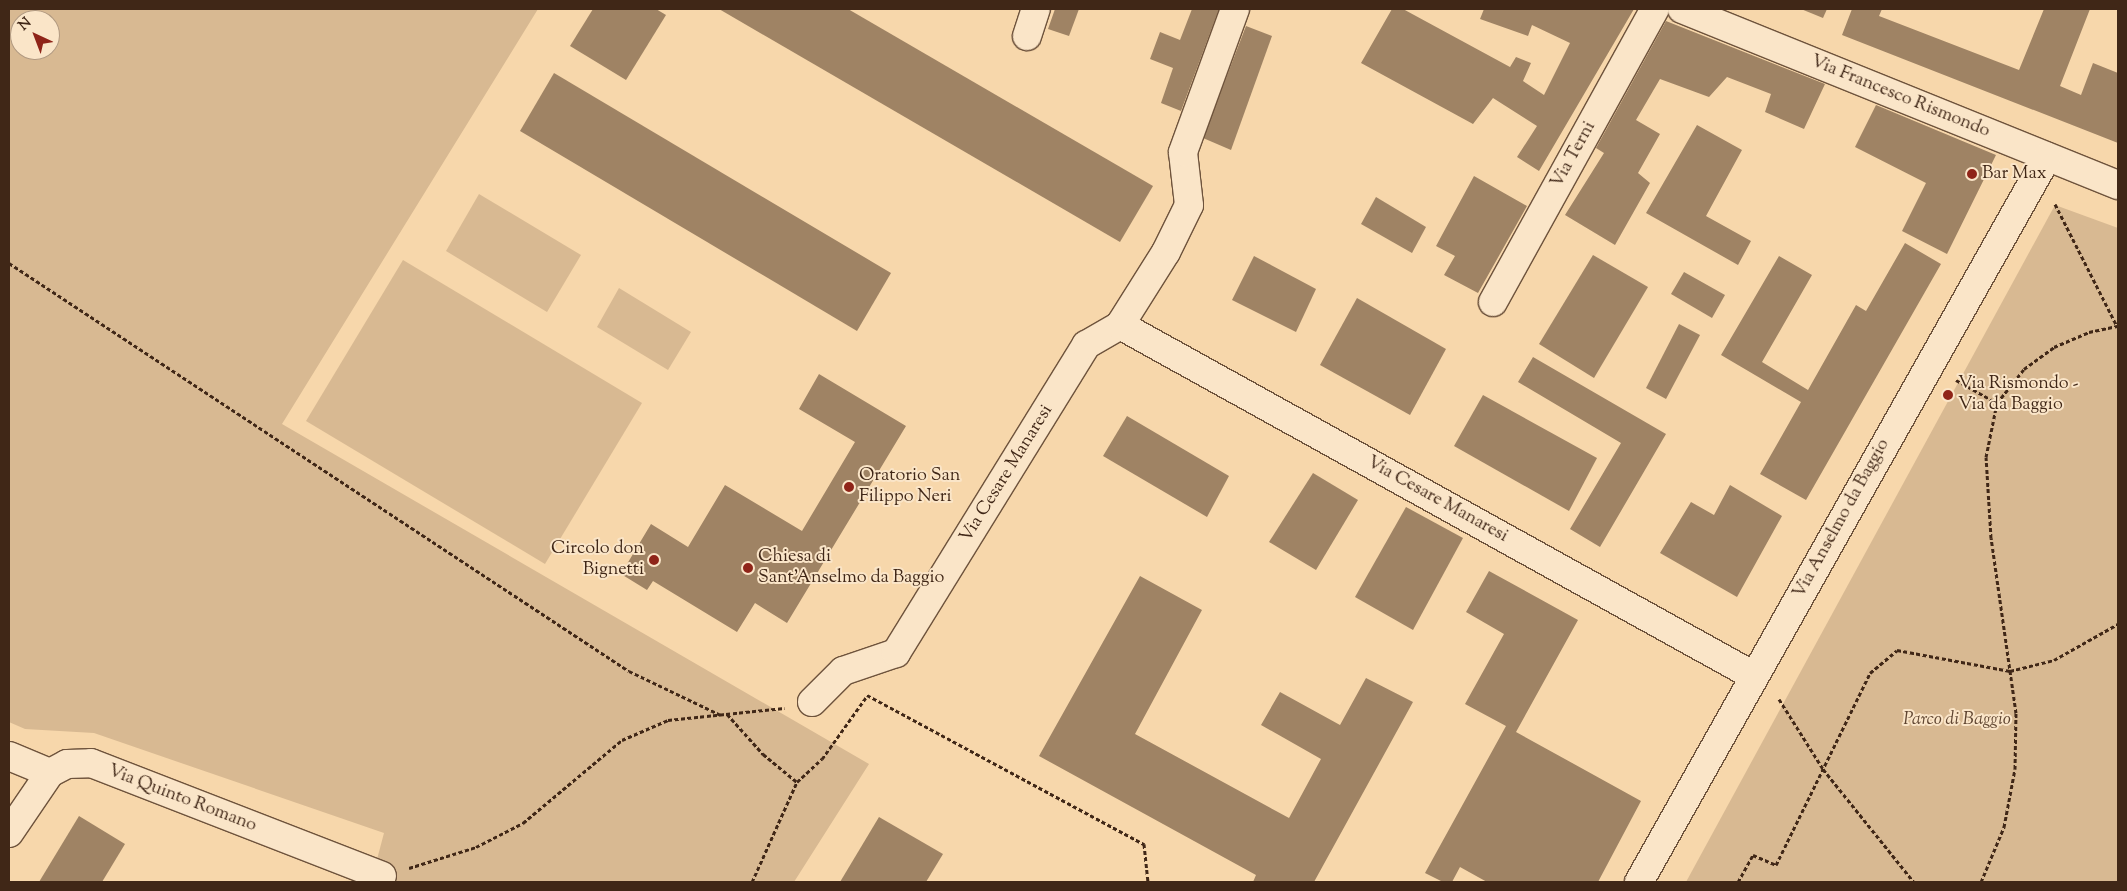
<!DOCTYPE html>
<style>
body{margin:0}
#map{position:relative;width:2127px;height:891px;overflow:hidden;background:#f7d7ab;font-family:"Sorts Mill Goudy",serif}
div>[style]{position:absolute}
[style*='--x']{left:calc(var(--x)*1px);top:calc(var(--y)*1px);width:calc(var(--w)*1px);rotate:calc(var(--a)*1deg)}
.green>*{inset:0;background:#d8b992}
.building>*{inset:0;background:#9f8364}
.path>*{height:3px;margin-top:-1.5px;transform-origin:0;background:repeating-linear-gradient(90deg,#402717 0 4px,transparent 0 6.5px)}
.roads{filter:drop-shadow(1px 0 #6e533c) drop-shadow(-1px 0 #6e533c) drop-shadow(0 1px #6e533c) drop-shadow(0 -1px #6e533c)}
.minor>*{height:28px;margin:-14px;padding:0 14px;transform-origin:14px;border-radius:14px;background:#fae5c8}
.dots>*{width:14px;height:14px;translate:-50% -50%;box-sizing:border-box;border:2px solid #fae5c8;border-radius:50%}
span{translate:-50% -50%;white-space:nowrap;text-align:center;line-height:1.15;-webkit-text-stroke:4px #fae5c8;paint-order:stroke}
.street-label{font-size:18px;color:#402717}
.poi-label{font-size:18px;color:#402717}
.left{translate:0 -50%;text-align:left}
.right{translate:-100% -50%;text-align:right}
.park-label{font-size:18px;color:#5e4430;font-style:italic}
.frame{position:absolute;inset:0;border:10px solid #402717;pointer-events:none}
.north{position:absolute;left:10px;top:10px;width:50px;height:50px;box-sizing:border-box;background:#fae5c8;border:1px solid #b09981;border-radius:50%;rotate:317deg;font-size:14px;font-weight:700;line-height:20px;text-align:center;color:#402717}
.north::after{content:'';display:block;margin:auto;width:18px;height:22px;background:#8f2418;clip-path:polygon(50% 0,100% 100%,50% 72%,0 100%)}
</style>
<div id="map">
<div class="green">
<div style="clip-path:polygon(evenodd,9px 9px,538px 9px,282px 424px,869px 764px,794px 882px,371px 882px,384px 833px,94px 733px,25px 729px,9px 722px,9px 9px,20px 20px,50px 20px,50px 50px,20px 50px,20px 20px)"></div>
<div style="clip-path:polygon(479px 194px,581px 255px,547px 312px,446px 251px)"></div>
<div style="clip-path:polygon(2055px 205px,2118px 228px,2118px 882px,1686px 882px)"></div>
<div style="clip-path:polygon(403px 260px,642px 403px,545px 564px,306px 421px)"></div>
<div style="clip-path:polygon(619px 288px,691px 332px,668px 370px,597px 327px)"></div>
</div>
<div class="building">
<div style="clip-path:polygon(593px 9px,656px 9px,666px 15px,626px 80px,570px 46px)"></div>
<div style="clip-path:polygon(719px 9px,848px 9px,1153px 186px,1120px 242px)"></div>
<div style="clip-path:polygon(1055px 9px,1079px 9px,1069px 36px,1048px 29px)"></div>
<div style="clip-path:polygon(1192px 9px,1219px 9px,1181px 111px,1161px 103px,1173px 68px,1150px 59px,1160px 32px,1180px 40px)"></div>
<div style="clip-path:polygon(1392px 9px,1403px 9px,1510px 67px,1516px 57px,1531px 63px,1523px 81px,1544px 95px,1570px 43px,1532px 25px,1528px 36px,1480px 19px,1484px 9px,1634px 9px,1539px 171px,1517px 157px,1537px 126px,1493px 98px,1473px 124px,1361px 63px)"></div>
<div style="clip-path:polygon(1801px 9px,1827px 9px,1823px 18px)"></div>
<div style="clip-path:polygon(1852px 9px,1882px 9px,1879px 16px,2019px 70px,2044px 9px,2090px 9px,2060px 86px,2081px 95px,2093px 63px,2118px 73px,2118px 143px,1842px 35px)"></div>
<div style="clip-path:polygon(1666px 21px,1825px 84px,1804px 129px,1765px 112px,1771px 94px,1727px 77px,1709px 97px,1660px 79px,1636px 120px,1660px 134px,1638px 173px,1650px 183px,1615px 245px,1565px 215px,1604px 153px,1596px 148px)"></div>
<div style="clip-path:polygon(1246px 26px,1272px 36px,1231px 150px,1203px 138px)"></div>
<div style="clip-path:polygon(554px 73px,891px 273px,857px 331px,520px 131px)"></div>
<div style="clip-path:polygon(1876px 105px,1996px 155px,1947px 254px,1902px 231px,1926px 183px,1855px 147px)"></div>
<div style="clip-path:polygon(1697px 125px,1742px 150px,1706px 216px,1751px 241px,1738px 265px,1646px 213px)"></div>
<div style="clip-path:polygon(1474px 176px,1527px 206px,1478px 293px,1444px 275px,1455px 256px,1436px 246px)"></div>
<div style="clip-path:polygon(1376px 197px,1426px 227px,1412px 253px,1361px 224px)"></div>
<div style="clip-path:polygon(1905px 243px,1941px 264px,1806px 500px,1760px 474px,1801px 402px,1721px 355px,1779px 256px,1812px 275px,1762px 362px,1808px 390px,1856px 305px,1866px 311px)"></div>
<div style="clip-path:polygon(1593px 255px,1648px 287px,1594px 378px,1539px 344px)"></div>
<div style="clip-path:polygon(1254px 256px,1316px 289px,1296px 332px,1232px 300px)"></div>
<div style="clip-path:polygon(1684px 272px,1725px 295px,1712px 318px,1671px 294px)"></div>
<div style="clip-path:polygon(1357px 298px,1446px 349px,1410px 415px,1320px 365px)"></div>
<div style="clip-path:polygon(1679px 324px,1700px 335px,1666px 399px,1646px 388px)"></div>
<div style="clip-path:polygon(1533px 357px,1666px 434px,1600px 547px,1570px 529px,1621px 443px,1518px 382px)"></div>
<div style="clip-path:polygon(819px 374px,906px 426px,787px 623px,755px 603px,737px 632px,653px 581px,647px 590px,621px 574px,651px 524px,688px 547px,725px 485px,802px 531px,855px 442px,799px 409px)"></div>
<div style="clip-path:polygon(1483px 395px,1597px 458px,1569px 511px,1454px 446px)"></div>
<div style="clip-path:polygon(1127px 416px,1229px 476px,1207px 517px,1103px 456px)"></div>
<div style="clip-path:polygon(1313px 473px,1358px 500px,1316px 570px,1269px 542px)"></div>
<div style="clip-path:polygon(1730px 485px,1782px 516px,1737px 597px,1660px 553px,1691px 502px,1714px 515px)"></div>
<div style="clip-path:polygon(1406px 507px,1463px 538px,1413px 630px,1355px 597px)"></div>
<div style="clip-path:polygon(1489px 571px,1578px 620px,1516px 732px,1641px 801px,1598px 882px,1487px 882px,1460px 867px,1452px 882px,1443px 882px,1425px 873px,1506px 726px,1465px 704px,1504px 634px,1466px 612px)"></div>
<div style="clip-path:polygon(1140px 576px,1202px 610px,1135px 734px,1289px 818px,1321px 759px,1261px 725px,1280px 692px,1340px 725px,1366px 678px,1413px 702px,1314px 882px,1253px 882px,1256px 875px,1039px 756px)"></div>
<div style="clip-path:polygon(79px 816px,125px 844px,102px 882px,39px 882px)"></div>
<div style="clip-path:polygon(879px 817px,943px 854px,926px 882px,840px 882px)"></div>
</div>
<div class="path">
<div style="--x:2055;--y:204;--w:137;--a:63.1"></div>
<div style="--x:9;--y:263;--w:742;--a:33.35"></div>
<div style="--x:629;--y:671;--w:102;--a:25.6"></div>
<div style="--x:1956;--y:380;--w:47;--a:29.3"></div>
<div style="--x:867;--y:695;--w:315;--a:28.3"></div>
<div style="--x:1144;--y:844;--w:38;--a:84"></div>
<div style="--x:1779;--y:699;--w:83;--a:57.8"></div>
<div style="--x:1823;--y:769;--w:145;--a:51.2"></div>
<div style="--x:727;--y:714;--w:54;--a:48"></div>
<div style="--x:763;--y:754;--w:44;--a:39.5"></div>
<div style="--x:409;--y:868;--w:70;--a:-17.4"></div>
<div style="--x:476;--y:847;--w:53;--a:-27.1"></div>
<div style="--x:523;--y:823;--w:129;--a:-40"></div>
<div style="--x:622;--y:740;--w:50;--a:-23.5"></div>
<div style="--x:668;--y:720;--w:117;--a:-5.9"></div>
<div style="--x:752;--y:882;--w:110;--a:-65.8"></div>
<div style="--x:797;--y:782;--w:34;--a:-43"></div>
<div style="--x:822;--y:759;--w:77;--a:-54.5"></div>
<div style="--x:1738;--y:882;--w:31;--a:-61"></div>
<div style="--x:1753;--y:855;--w:25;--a:23"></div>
<div style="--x:1776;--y:865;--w:214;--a:-63.9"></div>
<div style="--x:1870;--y:673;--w:35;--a:-40"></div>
<div style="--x:1897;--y:650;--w:115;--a:10.5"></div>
<div style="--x:2010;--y:671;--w:45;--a:-14"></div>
<div style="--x:2054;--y:660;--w:73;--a:-29.4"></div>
<div style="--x:1981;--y:882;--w:60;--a:-67.3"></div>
<div style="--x:2004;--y:827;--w:59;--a:-79.3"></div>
<div style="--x:2015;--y:769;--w:56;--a:-89"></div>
<div style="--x:2016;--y:713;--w:177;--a:-98.1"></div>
<div style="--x:1991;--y:538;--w:81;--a:-93.5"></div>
<div style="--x:1986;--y:457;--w:55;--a:-78.5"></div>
<div style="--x:1997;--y:403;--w:43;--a:-51.5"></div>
<div style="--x:2024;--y:369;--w:37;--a:-36"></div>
<div style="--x:2054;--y:347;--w:38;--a:-23"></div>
<div style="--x:2089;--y:332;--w:30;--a:-12"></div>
</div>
<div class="roads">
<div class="minor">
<div style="--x:1682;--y:9;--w:470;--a:22"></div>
<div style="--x:1027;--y:36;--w:28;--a:-72"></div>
<div style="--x:1493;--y:302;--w:335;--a:-61.1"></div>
<div style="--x:1120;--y:325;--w:725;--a:28.97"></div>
<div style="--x:812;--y:702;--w:44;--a:-45"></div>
<div style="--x:843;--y:671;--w:56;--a:-18.8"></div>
<div style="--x:896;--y:653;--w:362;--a:-58.3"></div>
<div style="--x:1086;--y:345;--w:39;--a:-30"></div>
<div style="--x:1120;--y:325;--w:86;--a:-57.8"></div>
<div style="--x:1166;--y:252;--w:52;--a:-63.9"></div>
<div style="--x:1189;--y:205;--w:53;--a:-96.5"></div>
<div style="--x:1183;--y:152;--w:152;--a:-70"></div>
<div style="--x:9;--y:756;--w:44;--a:22.5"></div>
<div style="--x:9;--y:833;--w:73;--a:-55.7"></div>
<div style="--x:50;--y:773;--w:19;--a:-28"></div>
<div style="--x:67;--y:764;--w:24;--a:-2"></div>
<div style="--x:91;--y:763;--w:312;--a:21.2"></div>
<div style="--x:1639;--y:882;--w:832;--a:-60.63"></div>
</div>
</div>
<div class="dots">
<div style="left:1972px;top:174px;background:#8f2418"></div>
<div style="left:1948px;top:395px;background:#8f2418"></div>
<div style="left:849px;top:487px;background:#8f2418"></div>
<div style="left:654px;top:560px;background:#8f2418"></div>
<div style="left:748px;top:568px;background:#8f2418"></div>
</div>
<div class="street-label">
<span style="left:1900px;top:97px;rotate:22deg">Via Francesco Rismondo</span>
<span style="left:1574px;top:155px;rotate:-61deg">Via Terni</span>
<span style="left:1007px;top:474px;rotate:-58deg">Via Cesare Manaresi</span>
<span style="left:1437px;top:500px;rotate:29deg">Via Cesare Manaresi</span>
<span style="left:1842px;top:519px;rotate:-61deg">Via Anselmo da Baggio</span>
<span style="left:182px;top:799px;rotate:21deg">Via Quinto Romano</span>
</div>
<div class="poi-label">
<span class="left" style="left:1982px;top:174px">Bar Max</span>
<span class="left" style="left:1958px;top:395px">Via Rismondo -<br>Via da Baggio</span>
<span class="left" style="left:859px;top:487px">Oratorio San<br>Filippo Neri</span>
<span class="right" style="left:644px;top:560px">Circolo don<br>Bignetti</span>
<span class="left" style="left:758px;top:568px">Chiesa di<br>Sant'Anselmo da Baggio</span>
</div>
<div class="park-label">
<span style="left:1957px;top:720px">Parco di Baggio</span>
</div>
<div class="frame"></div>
<div class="north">N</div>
</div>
